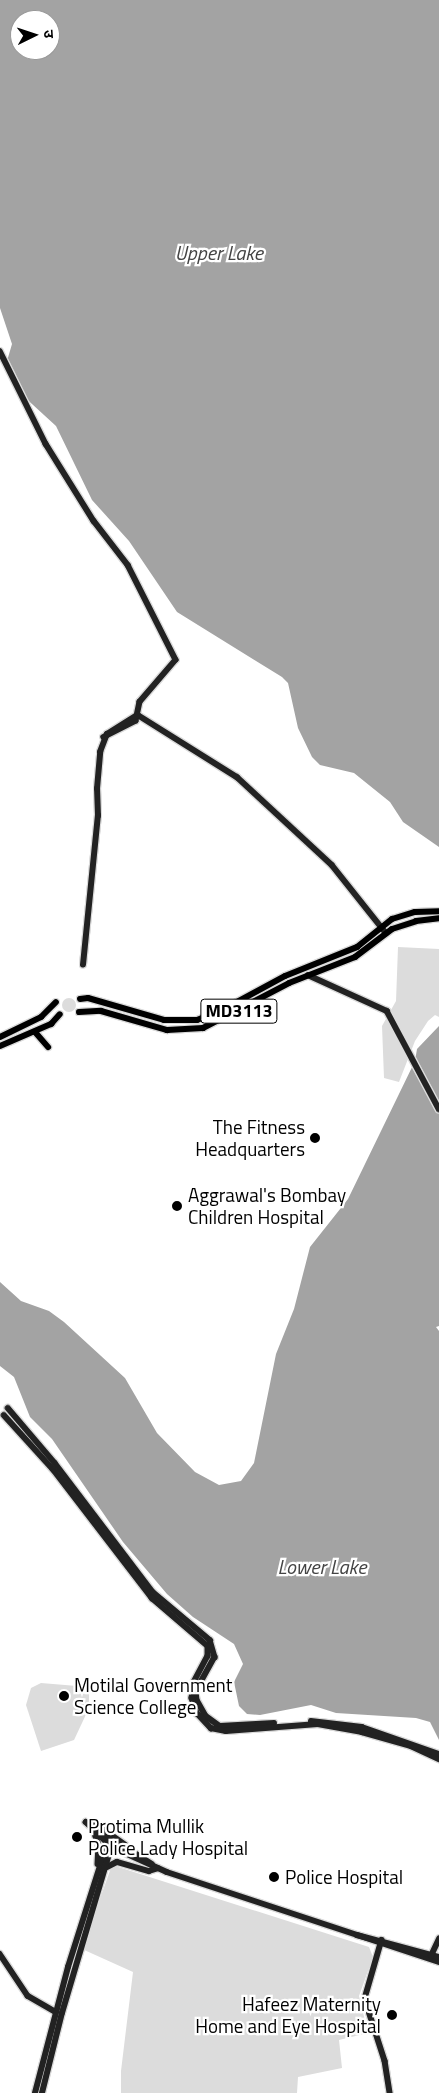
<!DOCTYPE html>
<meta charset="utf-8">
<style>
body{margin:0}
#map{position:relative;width:439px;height:2093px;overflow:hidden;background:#fff;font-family:"Titillium Web","Noto Sans Devanagari",sans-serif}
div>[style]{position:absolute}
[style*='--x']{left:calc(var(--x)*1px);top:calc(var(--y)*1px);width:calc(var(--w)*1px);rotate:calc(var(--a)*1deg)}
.green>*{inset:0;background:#dcdcdc}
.round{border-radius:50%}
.water>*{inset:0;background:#a3a3a3}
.roads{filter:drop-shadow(1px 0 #dbdbdb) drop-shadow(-1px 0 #dbdbdb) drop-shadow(0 1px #dbdbdb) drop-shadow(0 -1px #dbdbdb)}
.secondary>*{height:5.5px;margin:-2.75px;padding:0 2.75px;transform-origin:2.75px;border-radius:2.75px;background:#222}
.primary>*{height:6px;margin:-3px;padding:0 3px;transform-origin:3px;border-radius:3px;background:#000}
.dots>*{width:14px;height:14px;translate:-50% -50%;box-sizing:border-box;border:2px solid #fff;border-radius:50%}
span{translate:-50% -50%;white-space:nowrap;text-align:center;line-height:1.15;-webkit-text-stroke:4.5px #fff;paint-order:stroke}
.shield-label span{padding:1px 4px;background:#fff;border:1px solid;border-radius:4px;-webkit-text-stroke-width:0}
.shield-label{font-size:18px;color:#000;font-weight:700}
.poi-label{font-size:19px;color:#000}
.right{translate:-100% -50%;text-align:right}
.left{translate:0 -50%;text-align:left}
.water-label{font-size:20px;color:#444;font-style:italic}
.north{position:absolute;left:10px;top:10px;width:50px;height:50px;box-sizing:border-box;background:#fff;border:1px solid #999;border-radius:50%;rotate:86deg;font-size:14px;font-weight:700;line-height:20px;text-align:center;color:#000}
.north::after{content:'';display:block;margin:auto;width:18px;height:22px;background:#000;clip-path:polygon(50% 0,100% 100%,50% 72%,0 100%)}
</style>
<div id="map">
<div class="green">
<div style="clip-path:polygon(398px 947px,439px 949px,439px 1017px,435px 1015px,428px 1021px,415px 1041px,399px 1082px,384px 1078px,382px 1026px,396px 1001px)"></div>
<div class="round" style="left:62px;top:998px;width:14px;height:14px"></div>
<div style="clip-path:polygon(41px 1683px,89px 1687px,89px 1708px,74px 1740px,41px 1751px,26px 1705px,31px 1688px)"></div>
<div style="clip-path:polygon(112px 1865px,369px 1947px,373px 1957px,359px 1996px,368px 2033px,339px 2040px,342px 2068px,298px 2077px,297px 2093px,121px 2093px,121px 2071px,133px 1972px,82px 1949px)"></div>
</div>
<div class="water">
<div style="clip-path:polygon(evenodd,0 0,439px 0,439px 847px,403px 822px,390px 802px,354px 773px,320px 765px,312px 757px,298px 728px,288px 683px,282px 677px,177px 612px,129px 541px,92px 500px,56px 426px,20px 393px,7px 361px,12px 344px,0 308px,0 0,20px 20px,50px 20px,50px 50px,20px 50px,20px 20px)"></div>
<div style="clip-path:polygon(439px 1026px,439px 1326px,436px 1327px,439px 1331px,439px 1740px,430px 1722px,416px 1718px,336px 1713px,311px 1705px,260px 1715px,247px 1714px,239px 1706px,234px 1682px,243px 1664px,234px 1644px,193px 1617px,167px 1594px,123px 1542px,52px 1439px,30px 1417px,14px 1377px,0 1366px,0 1282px,21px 1301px,49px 1311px,64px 1322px,125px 1378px,157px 1433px,195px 1472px,219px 1485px,241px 1481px,254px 1463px,276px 1354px,294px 1309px,310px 1247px,348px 1199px,415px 1061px,417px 1049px)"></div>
</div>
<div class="roads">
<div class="secondary">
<div style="--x:0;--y:351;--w:104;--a:63.7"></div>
<div style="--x:46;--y:444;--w:91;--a:58.1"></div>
<div style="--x:94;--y:521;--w:56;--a:52.3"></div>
<div style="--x:128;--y:565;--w:106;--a:63.2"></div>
<div style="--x:176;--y:660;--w:55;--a:130.6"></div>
<div style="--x:140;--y:702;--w:19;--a:102"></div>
<div style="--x:136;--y:721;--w:36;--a:153"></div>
<div style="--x:138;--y:715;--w:117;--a:32.1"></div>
<div style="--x:237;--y:777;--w:129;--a:42.8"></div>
<div style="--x:332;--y:865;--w:87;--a:51.5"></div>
<div style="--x:83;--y:965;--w:150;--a:-84.3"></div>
<div style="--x:98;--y:816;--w:27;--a:-92"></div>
<div style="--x:97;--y:789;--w:37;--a:-85"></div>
<div style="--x:100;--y:752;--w:19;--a:-69"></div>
<div style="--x:107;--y:734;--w:36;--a:-32"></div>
<div style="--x:308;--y:975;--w:87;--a:24.5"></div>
<div style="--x:387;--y:1011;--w:111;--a:62"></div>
<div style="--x:8;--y:1408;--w:72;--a:49.5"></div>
<div style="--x:55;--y:1463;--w:162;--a:52.8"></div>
<div style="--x:153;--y:1592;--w:75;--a:40.1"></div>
<div style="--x:210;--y:1640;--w:18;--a:74"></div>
<div style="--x:215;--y:1657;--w:39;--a:119"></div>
<div style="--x:196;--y:1691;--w:9;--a:84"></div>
<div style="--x:197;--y:1700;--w:18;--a:61"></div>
<div style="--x:206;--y:1716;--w:17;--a:36"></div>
<div style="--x:220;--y:1726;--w:54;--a:-3.2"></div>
<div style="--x:4;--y:1415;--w:73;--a:47.8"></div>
<div style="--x:53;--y:1469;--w:163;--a:52.5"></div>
<div style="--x:152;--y:1598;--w:74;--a:40.6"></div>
<div style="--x:208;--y:1646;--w:10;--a:90"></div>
<div style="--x:208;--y:1656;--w:30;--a:118"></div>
<div style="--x:194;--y:1682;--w:16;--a:97"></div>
<div style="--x:192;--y:1698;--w:16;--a:72"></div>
<div style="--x:197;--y:1713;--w:21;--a:47"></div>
<div style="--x:211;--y:1728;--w:15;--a:11"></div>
<div style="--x:226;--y:1731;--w:92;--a:-4.4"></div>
<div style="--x:318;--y:1724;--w:45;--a:10.3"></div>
<div style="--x:362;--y:1732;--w:51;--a:15.9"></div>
<div style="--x:411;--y:1746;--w:31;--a:25"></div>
<div style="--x:311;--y:1721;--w:51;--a:6.7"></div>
<div style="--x:362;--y:1727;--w:82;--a:19.3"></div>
<div style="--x:86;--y:1822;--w:36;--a:44"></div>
<div style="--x:112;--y:1847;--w:60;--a:24.4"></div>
<div style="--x:167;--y:1872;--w:287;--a:18.3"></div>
<div style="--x:86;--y:1822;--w:78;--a:32.5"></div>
<div style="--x:93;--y:1822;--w:39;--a:35"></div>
<div style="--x:95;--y:1834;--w:12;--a:70"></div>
<div style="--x:99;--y:1845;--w:19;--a:93"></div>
<div style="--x:107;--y:1867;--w:11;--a:-27"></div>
<div style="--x:117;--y:1862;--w:33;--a:16"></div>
<div style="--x:149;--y:1871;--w:9;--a:-18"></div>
<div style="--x:357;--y:1935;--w:85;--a:15"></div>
<div style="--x:382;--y:1940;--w:61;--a:106.1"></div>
<div style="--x:365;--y:1999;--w:65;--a:72.1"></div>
<div style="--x:385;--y:2061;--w:32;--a:81"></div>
<div style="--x:0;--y:1954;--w:50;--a:56.3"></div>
<div style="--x:28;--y:1996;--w:32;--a:30"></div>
<div style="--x:431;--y:1956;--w:19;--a:-65"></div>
<div style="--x:35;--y:2093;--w:130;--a:-75.3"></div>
<div style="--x:68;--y:1967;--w:135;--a:-72.4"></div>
<div style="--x:42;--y:2093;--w:82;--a:-76"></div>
<div style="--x:62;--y:2013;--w:179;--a:-73.5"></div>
</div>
<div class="primary">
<div style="--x:80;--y:999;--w:8;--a:-7"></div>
<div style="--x:88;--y:998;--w:79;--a:16.1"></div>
<div style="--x:164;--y:1020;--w:33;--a:0"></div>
<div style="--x:197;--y:1020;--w:29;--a:-22"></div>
<div style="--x:224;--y:1009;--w:69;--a:-28.4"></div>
<div style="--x:285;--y:976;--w:78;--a:-21.9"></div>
<div style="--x:357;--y:947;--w:45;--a:-38.7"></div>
<div style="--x:392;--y:919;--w:24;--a:-17"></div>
<div style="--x:415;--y:912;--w:24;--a:-2"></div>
<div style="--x:79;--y:1012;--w:22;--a:-3"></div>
<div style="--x:101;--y:1011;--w:69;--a:16.1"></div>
<div style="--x:167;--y:1030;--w:36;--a:-3"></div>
<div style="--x:203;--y:1028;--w:97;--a:-27.6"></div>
<div style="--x:289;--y:983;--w:71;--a:-21.5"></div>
<div style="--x:355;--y:957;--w:46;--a:-37.1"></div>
<div style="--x:392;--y:929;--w:25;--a:-18"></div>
<div style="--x:416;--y:921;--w:23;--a:-7"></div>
<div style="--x:35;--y:1032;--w:20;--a:49"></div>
<div style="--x:0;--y:1037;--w:46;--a:-26"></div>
<div style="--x:41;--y:1017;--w:21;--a:-45"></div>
<div style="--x:0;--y:1046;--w:56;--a:-23.3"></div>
<div style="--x:51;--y:1024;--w:13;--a:-48"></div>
</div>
</div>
<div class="dots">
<div style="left:315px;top:1138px;background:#000"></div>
<div style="left:177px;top:1206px;background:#000"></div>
<div style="left:64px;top:1696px;background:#000"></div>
<div style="left:77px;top:1837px;background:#000"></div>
<div style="left:274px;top:1877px;background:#000"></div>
<div style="left:392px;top:2015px;background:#000"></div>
</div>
<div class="shield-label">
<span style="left:239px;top:1011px">MD3113</span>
</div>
<div class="poi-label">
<span class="right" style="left:305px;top:1138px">The Fitness<br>Headquarters</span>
<span class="left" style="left:188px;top:1206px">Aggrawal's Bombay<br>Children Hospital</span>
<span class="left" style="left:74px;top:1696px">Motilal Government<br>Science College</span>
<span class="left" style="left:88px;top:1837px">Protima Mullik<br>Police Lady Hospital</span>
<span class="left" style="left:285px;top:1877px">Police Hospital</span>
<span class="right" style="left:381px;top:2015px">Hafeez Maternity<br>Home and Eye Hospital</span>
</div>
<div class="water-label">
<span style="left:219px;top:252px">Upper Lake</span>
<span style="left:322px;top:1566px">Lower Lake</span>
</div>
<div class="north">उ</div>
</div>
